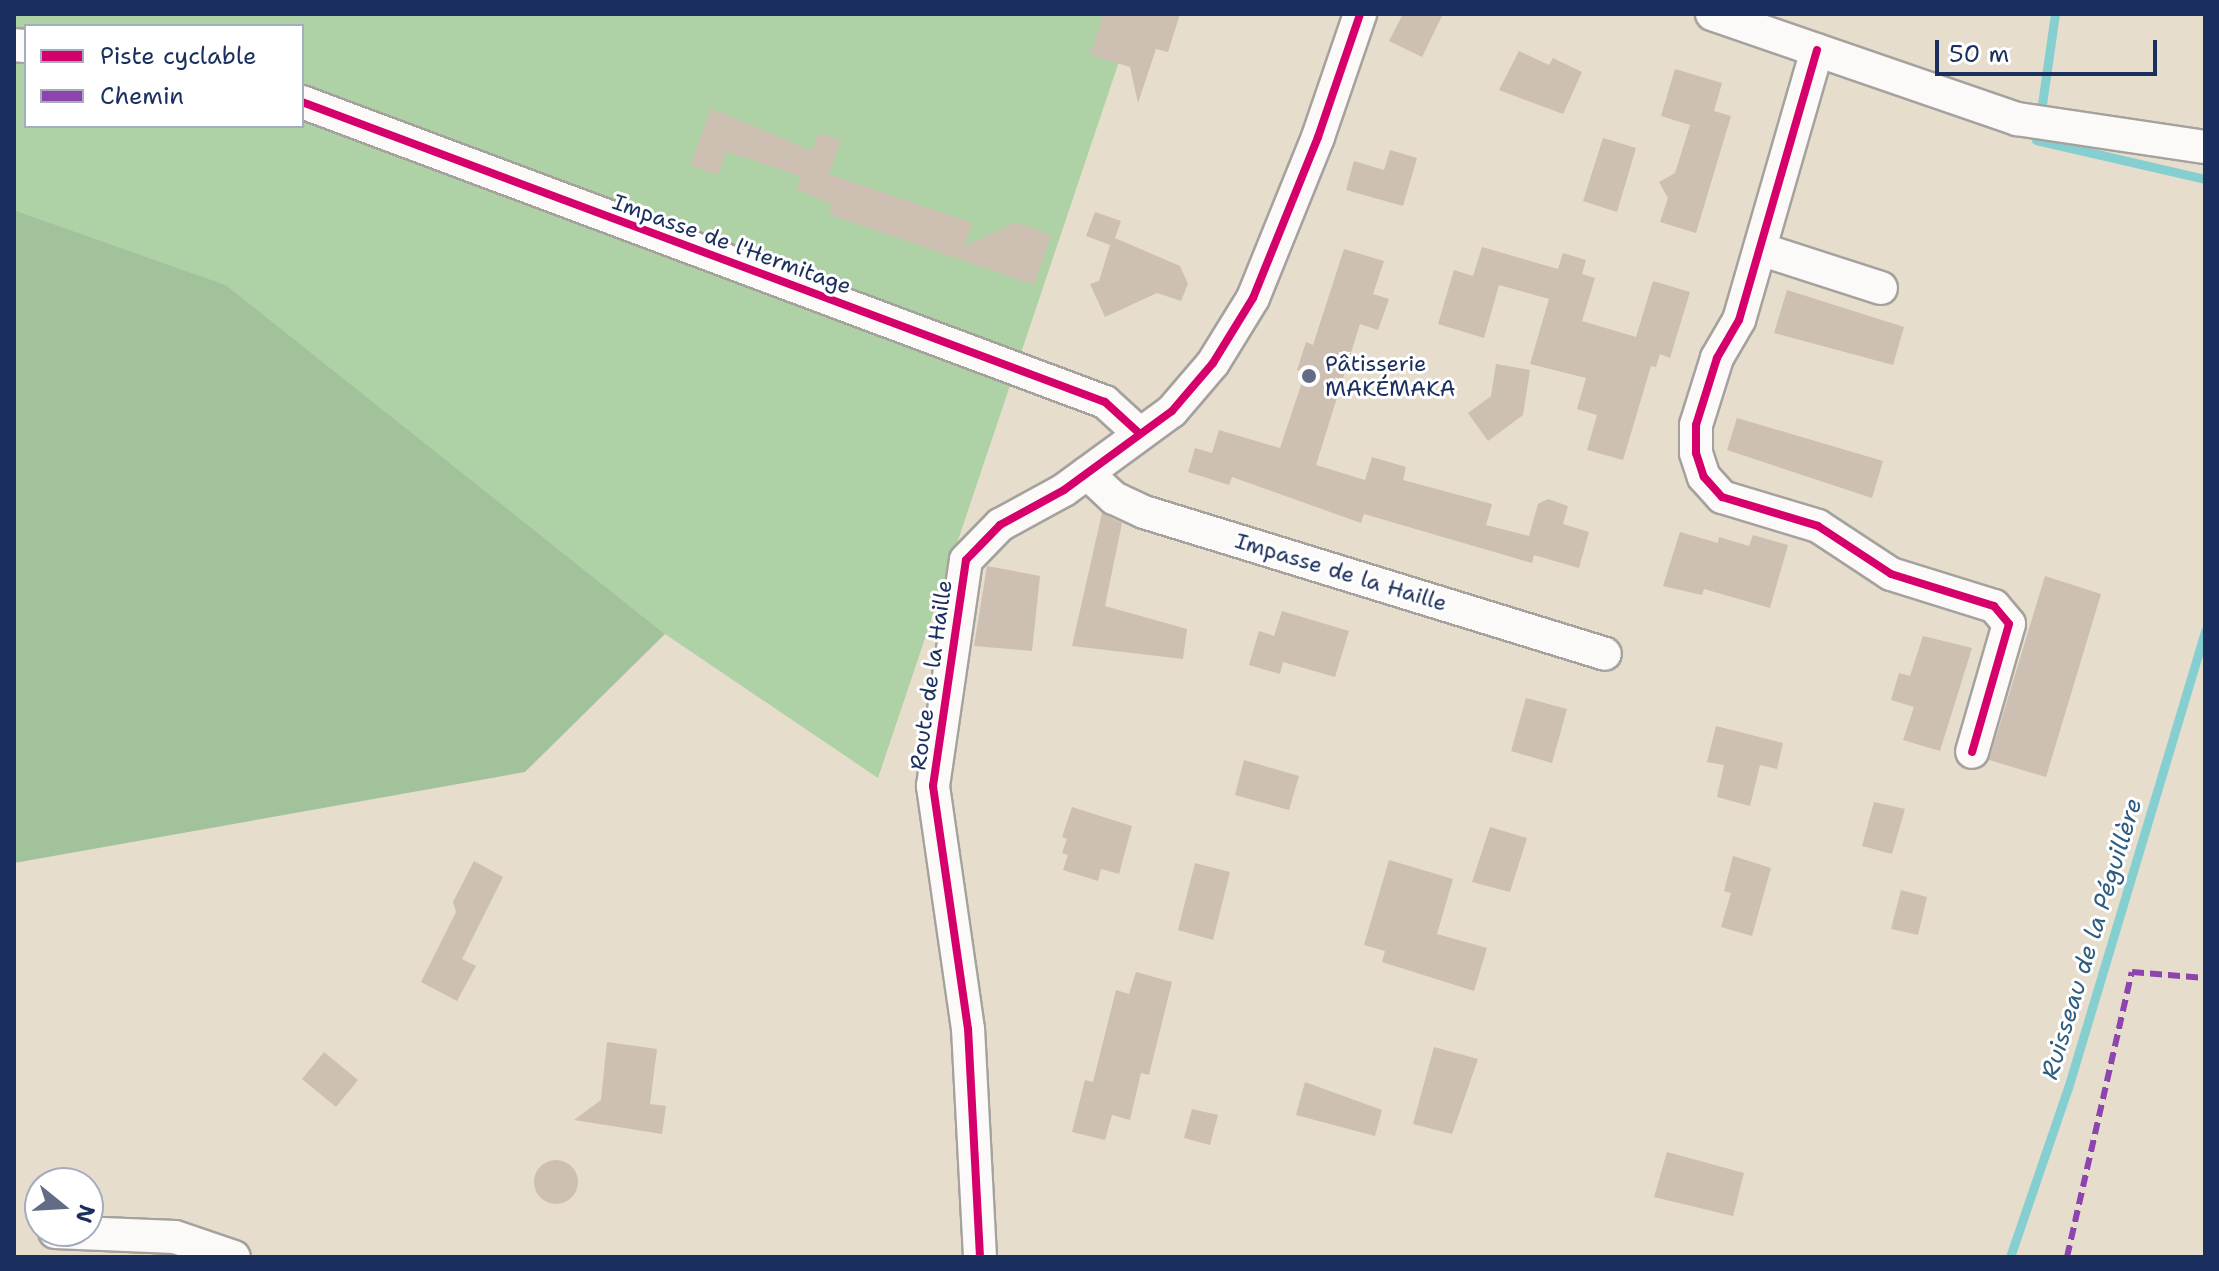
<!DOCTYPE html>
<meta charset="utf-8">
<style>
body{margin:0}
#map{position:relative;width:2219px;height:1271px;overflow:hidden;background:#e7ddcd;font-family:"Shantell Sans",sans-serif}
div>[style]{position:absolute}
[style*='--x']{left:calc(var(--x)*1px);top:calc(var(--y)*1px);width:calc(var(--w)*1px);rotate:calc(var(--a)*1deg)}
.green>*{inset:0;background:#aed1a5}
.forest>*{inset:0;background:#a1c29b}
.stream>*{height:9px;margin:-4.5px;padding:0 4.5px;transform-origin:4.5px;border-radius:4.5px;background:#86cfd0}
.building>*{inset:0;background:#cdbfb1}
.round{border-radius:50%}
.roads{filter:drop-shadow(2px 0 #a5a29e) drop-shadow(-2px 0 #a5a29e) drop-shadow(0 2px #a5a29e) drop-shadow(0 -2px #a5a29e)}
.minor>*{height:32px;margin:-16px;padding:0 16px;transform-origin:16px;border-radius:16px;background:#fbfaf8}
.quiet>*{height:6px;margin-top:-3px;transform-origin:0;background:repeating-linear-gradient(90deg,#8e44ad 0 12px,transparent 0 18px)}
.cycleway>*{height:8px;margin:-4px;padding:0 4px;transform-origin:4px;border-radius:4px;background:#d6006c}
.dots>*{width:22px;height:22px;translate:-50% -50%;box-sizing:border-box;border:4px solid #fff;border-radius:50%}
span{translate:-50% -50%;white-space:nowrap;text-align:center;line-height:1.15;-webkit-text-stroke:6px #fff;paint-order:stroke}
.street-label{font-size:22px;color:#1b2f5e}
.poi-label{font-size:22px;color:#1b2f5e}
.left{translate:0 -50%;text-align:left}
.water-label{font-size:24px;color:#2e5d81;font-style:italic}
.frame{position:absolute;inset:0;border:16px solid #1b2f5e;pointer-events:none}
.legend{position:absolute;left:24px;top:24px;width:280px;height:104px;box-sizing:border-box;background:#fff;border:2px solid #a4acbf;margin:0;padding:10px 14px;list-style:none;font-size:24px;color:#1b2f5e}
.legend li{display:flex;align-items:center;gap:16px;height:40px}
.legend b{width:40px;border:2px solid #a4acbf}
.north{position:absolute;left:24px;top:1167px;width:80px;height:80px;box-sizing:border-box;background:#fff;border:2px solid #a4acbf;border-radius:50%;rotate:108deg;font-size:22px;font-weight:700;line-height:32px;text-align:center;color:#1b2f5e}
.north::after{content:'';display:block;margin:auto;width:28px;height:36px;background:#626c85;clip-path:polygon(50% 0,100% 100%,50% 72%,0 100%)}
.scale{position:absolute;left:1935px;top:40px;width:222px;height:36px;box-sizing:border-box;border:4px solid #1b2f5e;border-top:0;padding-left:10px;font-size:24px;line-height:28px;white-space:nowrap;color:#1b2f5e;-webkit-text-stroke:6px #fff;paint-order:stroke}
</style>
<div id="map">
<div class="green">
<div style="clip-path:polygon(evenodd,14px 14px,1135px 14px,878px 778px,665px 634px,226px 285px,14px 210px,14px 14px,26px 26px,302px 26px,302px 126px,26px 126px,26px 26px)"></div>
</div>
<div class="forest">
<div style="clip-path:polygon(14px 210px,226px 285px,665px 634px,525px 772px,14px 863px)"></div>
</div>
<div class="stream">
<div style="--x:2042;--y:104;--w:91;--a:-81.8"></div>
<div style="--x:2036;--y:140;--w:173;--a:13"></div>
<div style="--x:2010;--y:1257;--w:179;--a:-71.1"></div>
<div style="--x:2068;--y:1088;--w:477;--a:-73.3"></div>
</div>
<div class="building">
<div style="clip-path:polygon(1103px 14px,1180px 14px,1168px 52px,1156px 49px,1138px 103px,1130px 67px,1090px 55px)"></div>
<div style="clip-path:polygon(1403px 14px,1443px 14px,1422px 57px,1389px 41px)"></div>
<div style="clip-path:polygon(1519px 51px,1549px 65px,1553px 58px,1582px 72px,1563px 114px,1499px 90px)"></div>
<div style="clip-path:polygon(1675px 69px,1722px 83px,1714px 111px,1731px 116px,1696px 233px,1660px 222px,1668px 198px,1659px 182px,1675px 173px,1690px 125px,1661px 116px)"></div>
<div style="clip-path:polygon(711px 108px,812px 151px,819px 133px,841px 140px,829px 174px,972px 223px,964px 247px,1016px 222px,1051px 235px,1034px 285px,829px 214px,832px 205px,796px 189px,801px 177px,744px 157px,726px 152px,718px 175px,691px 165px)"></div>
<div style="clip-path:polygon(1603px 138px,1636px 148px,1617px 212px,1583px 201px)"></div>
<div style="clip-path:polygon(1390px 150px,1417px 158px,1403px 206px,1346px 190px,1354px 161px,1384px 170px)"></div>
<div style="clip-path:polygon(1095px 212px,1121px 221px,1115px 238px,1180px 266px,1188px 284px,1181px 301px,1157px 293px,1105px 317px,1090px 284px,1099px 281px,1110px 245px,1086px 236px)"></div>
<div style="clip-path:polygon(1482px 247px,1558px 269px,1563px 253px,1586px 260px,1582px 274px,1595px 278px,1582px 321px,1636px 337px,1653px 281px,1690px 292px,1670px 358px,1660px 354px,1656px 367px,1651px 366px,1623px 460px,1587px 450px,1597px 415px,1577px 409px,1586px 378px,1530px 364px,1549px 299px,1499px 285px,1484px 338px,1438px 324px,1454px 270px,1473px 276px)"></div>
<div style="clip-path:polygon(1344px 249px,1384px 261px,1373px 294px,1389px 299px,1378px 330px,1360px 324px,1316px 465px,1365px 480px,1372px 457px,1406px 467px,1403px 480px,1492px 504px,1486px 525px,1529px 536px,1538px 504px,1548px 499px,1568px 506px,1563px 524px,1589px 532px,1579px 568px,1534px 555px,1532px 563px,1364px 514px,1361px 523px,1232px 477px,1229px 485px,1188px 472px,1195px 448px,1212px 453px,1219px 430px,1280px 448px,1305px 373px,1297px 370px,1306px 342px,1313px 345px)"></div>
<div style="clip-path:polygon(1787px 290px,1904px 327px,1893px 365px,1774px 333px)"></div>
<div style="clip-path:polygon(1496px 364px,1530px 370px,1523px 415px,1488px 441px,1468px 413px,1491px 396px)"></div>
<div style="clip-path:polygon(1737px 418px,1883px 461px,1872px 498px,1727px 450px)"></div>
<div style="clip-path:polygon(1102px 513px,1122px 523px,1105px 606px,1187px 629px,1183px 659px,1072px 646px)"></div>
<div style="clip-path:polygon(1680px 532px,1718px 543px,1719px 537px,1749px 546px,1753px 535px,1788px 545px,1770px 608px,1704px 589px,1702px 595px,1663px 586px)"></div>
<div style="clip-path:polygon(987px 566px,1040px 576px,1032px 651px,974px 646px)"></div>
<div style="clip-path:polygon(2045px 576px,2101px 594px,2046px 777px,1989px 760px)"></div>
<div style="clip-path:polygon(1282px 611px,1349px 631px,1335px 677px,1283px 662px,1280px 674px,1249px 665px,1259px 631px,1274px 636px)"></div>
<div style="clip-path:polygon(1923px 636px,1972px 648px,1940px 751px,1903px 740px,1914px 707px,1891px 700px,1899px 673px,1910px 676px)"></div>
<div style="clip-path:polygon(1526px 698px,1567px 709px,1552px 763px,1511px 751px)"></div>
<div style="clip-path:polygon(1716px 726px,1783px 743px,1777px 769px,1760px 765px,1750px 806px,1717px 797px,1724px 765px,1707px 762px)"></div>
<div style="clip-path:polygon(1244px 760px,1299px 776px,1289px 810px,1235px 795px)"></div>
<div style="clip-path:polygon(1874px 802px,1905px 809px,1892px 854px,1862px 846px)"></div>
<div style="clip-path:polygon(1072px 807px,1132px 826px,1119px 874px,1101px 869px,1098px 881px,1063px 870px,1068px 855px,1062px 853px,1067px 839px,1062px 837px)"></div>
<div style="clip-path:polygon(1490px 827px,1527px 838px,1510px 892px,1472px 882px)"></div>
<div style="clip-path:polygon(1733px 856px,1771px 868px,1752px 936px,1721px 927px,1731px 893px,1724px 891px)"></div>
<div style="clip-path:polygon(1389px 860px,1453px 879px,1437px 934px,1487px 948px,1474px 991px,1382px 962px,1385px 951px,1364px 945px)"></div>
<div style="clip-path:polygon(474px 861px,503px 877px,462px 959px,476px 966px,457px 1001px,421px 982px,456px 912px,453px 902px)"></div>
<div style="clip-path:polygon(1195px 863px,1230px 872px,1213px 940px,1178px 930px)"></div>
<div style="clip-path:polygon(1901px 890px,1927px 897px,1918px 935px,1891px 929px)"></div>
<div style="clip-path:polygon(1136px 972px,1172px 982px,1149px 1075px,1141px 1073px,1130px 1120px,1112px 1115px,1105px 1140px,1072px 1132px,1085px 1080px,1093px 1082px,1116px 990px,1129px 994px)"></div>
<div style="clip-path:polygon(607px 1042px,657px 1049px,650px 1104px,666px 1106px,662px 1134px,574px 1120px,601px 1100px)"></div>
<div style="clip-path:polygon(1434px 1047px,1478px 1059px,1452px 1134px,1413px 1124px)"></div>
<div style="clip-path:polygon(324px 1052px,358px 1080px,336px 1107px,302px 1079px)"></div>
<div style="clip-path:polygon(1305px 1082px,1382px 1110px,1375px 1136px,1296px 1115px)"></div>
<div style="clip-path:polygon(1192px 1109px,1218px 1115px,1210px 1145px,1184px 1138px)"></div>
<div style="clip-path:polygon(1667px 1152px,1744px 1173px,1733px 1216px,1654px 1197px)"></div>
<div class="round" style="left:534px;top:1160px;width:44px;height:44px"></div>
</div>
<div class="roads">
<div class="minor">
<div style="--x:1712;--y:14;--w:323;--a:19"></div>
<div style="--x:2017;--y:119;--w:190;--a:8.5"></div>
<div style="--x:14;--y:45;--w:12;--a:5"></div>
<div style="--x:1817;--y:50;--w:281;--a:106.1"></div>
<div style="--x:1739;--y:320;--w:44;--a:120.1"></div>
<div style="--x:1717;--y:358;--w:70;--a:107.4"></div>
<div style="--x:1696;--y:425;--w:28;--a:90"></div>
<div style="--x:1696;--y:453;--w:25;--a:72"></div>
<div style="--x:1704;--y:477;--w:27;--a:48"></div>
<div style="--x:1722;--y:497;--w:100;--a:16.8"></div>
<div style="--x:1818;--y:526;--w:87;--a:33.3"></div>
<div style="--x:1891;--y:574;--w:108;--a:17.3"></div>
<div style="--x:1994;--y:606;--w:23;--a:50"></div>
<div style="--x:2009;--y:624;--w:133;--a:106.1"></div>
<div style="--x:302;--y:102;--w:857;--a:20.49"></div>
<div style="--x:1105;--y:402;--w:47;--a:42.4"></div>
<div style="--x:1760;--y:249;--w:127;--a:17.9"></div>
<div style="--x:1087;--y:473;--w:37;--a:43"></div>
<div style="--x:1114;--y:498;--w:33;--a:25"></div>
<div style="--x:1144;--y:512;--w:482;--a:17.1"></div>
<div style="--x:55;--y:1232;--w:120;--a:2.4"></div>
<div style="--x:175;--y:1237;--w:62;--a:18.7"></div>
<div style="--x:980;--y:1257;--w:228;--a:-93"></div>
<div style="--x:968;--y:1029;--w:246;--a:-98.2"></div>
<div style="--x:933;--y:786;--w:228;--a:-81.7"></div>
<div style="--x:966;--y:560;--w:49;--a:-45.8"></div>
<div style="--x:1000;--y:525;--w:73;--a:-28.7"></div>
<div style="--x:1064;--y:490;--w:134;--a:-36.2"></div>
<div style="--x:1172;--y:411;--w:63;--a:-49.5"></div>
<div style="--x:1213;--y:363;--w:76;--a:-58.4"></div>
<div style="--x:1253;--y:298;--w:174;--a:-68"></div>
<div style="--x:1318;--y:137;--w:130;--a:-71.1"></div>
</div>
</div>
<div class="quiet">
<div style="--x:2067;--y:1257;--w:292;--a:-77.2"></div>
<div style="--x:2132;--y:972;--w:73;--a:4.7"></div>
</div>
<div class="cycleway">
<div style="--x:1817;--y:50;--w:281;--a:106.1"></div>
<div style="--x:1739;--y:320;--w:44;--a:120.1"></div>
<div style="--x:1717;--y:358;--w:70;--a:107.4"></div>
<div style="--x:1696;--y:425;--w:28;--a:90"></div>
<div style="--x:1696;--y:453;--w:25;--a:72"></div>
<div style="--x:1704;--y:477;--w:27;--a:48"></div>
<div style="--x:1722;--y:497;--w:100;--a:16.8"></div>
<div style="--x:1818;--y:526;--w:87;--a:33.3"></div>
<div style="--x:1891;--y:574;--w:108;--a:17.3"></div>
<div style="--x:1994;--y:606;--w:23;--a:50"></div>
<div style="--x:2009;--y:624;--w:133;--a:106.1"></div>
<div style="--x:302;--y:102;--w:857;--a:20.49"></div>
<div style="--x:1105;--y:402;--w:47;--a:42.4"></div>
<div style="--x:980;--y:1257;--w:228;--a:-93"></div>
<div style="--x:968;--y:1029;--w:246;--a:-98.2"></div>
<div style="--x:933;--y:786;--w:228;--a:-81.7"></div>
<div style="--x:966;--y:560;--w:49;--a:-45.8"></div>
<div style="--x:1000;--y:525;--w:73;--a:-28.7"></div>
<div style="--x:1064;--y:490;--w:134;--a:-36.2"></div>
<div style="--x:1172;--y:411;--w:63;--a:-49.5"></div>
<div style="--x:1213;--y:363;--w:76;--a:-58.4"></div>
<div style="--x:1253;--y:298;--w:174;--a:-68"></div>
<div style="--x:1318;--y:137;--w:130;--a:-71.1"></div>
</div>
<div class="dots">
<div style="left:1309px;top:376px;background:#626c85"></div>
</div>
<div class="street-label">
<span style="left:732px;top:244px;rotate:20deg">Impasse de l'Hermitage</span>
<span style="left:1341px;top:572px;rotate:17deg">Impasse de la Haille</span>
<span style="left:931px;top:675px;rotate:-82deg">Route de la Haille</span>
</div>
<div class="poi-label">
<span class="left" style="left:1325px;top:376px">Pâtisserie<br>MAKÉMAKA</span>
</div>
<div class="water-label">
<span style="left:2092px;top:939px;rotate:-73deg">Ruisseau de la Péguillère</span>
</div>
<div class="frame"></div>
<ul class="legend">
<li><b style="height:10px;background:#d6006c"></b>Piste cyclable</li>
<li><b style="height:10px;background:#8e44ad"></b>Chemin</li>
</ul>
<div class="north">N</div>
<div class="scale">50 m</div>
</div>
